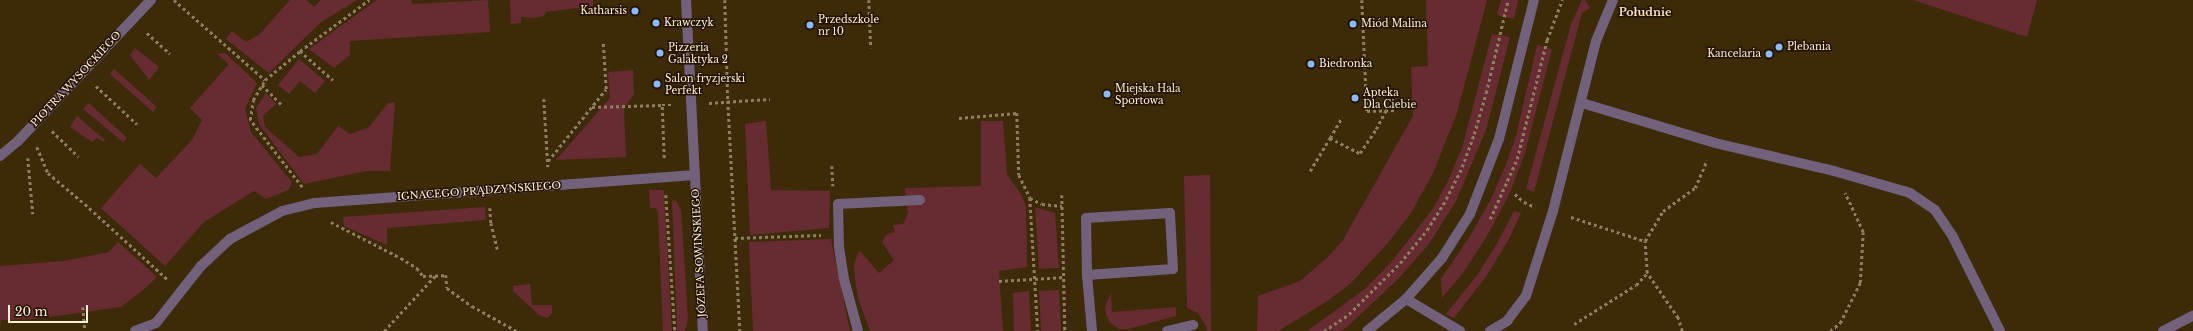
<!DOCTYPE html>
<meta charset="utf-8">
<style>
body{margin:0}
#map{position:relative;width:2193px;height:331px;overflow:hidden;background:#3d2a09;font-family:"Libre Baskerville",serif}
div>[style]{position:absolute}
[style*='--x']{left:calc(var(--x)*1px);top:calc(var(--y)*1px);width:calc(var(--w)*1px);rotate:calc(var(--a)*1deg)}
.green>*{inset:0;background:#672c31}
.path>*{height:2.5px;margin-top:-1.25px;transform-origin:0;background:repeating-linear-gradient(90deg,#907e61 0 3px,transparent 0 6px)}
.service>*{height:10px;margin:-5px;padding:0 5px;transform-origin:5px;border-radius:5px;background:#73607a}
.minor>*{height:10px;margin:-5px;padding:0 5px;transform-origin:5px;border-radius:5px;background:#73607a}
.dots>*{width:11px;height:11px;translate:-50% -50%;box-sizing:border-box;border:2px solid #221300;border-radius:50%}
span{translate:-50% -50%;white-space:nowrap;text-align:center;line-height:1.15;-webkit-text-stroke:3px #221300;paint-order:stroke}
.poi-label{font-size:10px;color:#ffefd7}
.right{translate:-100% -50%;text-align:right}
.left{translate:0 -50%;text-align:left}
.street-label{font-size:10px;color:#ffefd7}
.neighbourhood-label{font-size:11px;color:#f9e0bc;font-weight:700}
.scale{position:absolute;left:8px;top:305px;width:80px;height:18px;box-sizing:border-box;border:2px solid #ffefd7;border-top:0;padding-left:5px;font-size:12px;line-height:14px;white-space:nowrap;color:#ffefd7;-webkit-text-stroke:3px #221300;paint-order:stroke}
</style>
<div id="map">
<div class="green">
<div style="clip-path:polygon(290px 0,306px 0,314px 7px,321px 0,357px 0,320px 23px,269px 73px,226px 39px,232px 31px,246px 42px,259px 35px)"></div>
<div style="clip-path:polygon(377px 0,411px 0,412px 4px,488px 0,490px 32px,350px 41px,350px 55px,334px 68px,309px 49px)"></div>
<div style="clip-path:polygon(510px 0,593px 0,593px 6px,546px 12px,544px 16px,534px 18px,521px 17px,521px 23px,511px 24px)"></div>
<div style="clip-path:polygon(1426px 0,1487px 0,1457px 113px,1433px 173px,1411px 213px,1387px 244px,1351px 283px,1326px 302px,1278px 331px,1257px 331px,1258px 296px,1300px 281px,1329px 256px,1343px 240px,1413px 116px,1411px 67px,1428px 66px)"></div>
<div style="clip-path:polygon(1501px 0,1518px 0,1514px 19px,1497px 15px)"></div>
<div style="clip-path:polygon(1582px 0,1585px 0,1590px 8px,1582px 13px,1534px 192px,1526px 189px,1571px 24px)"></div>
<div style="clip-path:polygon(1913px 0,2037px 0,2027px 37px)"></div>
<div style="clip-path:polygon(1492px 34px,1510px 37px,1486px 130px,1456px 201px,1429px 244px,1399px 278px,1348px 326px,1341px 331px,1307px 331px,1365px 289px,1392px 261px,1432px 210px,1447px 183px,1462px 148px)"></div>
<div style="clip-path:polygon(1537px 45px,1552px 49px,1525px 153px,1509px 195px,1487px 236px,1463px 273px,1442px 298px,1441px 279px,1470px 236px,1491px 199px,1505px 167px,1516px 136px)"></div>
<div style="clip-path:polygon(135px 48px,159px 67px,149px 80px,130px 55px)"></div>
<div style="clip-path:polygon(225px 53px,257px 83px,245px 109px,251px 132px,291px 181px,291px 185px,288px 190px,266px 199px,254px 191px,204px 222px,165px 266px,101px 208px,140px 164px,156px 178px,192px 140px,202px 120px,190px 108px,229px 64px,217px 54px)"></div>
<div style="clip-path:polygon(299px 59px,325px 81px,315px 93px,300px 81px,289px 94px,278px 85px)"></div>
<div style="clip-path:polygon(114px 69px,157px 107px,153px 112px,110px 74px)"></div>
<div style="clip-path:polygon(633px 70px,634px 94px,624px 108px,626px 157px,556px 160px,610px 98px,608px 72px)"></div>
<div style="clip-path:polygon(266px 93px,276px 104px,263px 116px,265px 127px,299px 157px,317px 154px,338px 126px,350px 134px,368px 128px,388px 103px,395px 102px,390px 171px,366px 171px,304px 184px,259px 124px,256px 108px)"></div>
<div style="clip-path:polygon(89px 103px,127px 138px,123px 142px,83px 109px)"></div>
<div style="clip-path:polygon(77px 116px,105px 140px,104px 142px,97px 138px,92px 142px,70px 127px)"></div>
<div style="clip-path:polygon(766px 121px,771px 190px,830px 191px,829px 228px,750px 235px,745px 124px)"></div>
<div style="clip-path:polygon(981px 121px,1003px 121px,1007px 174px,1022px 196px,1026px 207px,1027px 267px,999px 271px,1003px 331px,870px 331px,858px 298px,855px 279px,854px 264px,857px 256px,860px 251px,879px 273px,894px 260px,882px 242px,886px 235px,895px 232px,893px 225px,903px 224px,908px 213px,905px 188px,981px 186px)"></div>
<div style="clip-path:polygon(1210px 175px,1211px 331px,1207px 331px,1206px 326px,1198px 313px,1187px 308px,1184px 176px)"></div>
<div style="clip-path:polygon(649px 190px,663px 190px,664px 192px,672px 331px,663px 331px,658px 213px,656px 208px,650px 208px)"></div>
<div style="clip-path:polygon(672px 200px,676px 201px,681px 210px,688px 319px,685px 331px,677px 331px)"></div>
<div style="clip-path:polygon(485px 207px,486px 220px,387px 228px,387px 245px,344px 226px,343px 217px)"></div>
<div style="clip-path:polygon(1035px 207px,1055px 213px,1059px 268px,1039px 269px)"></div>
<div style="clip-path:polygon(1514px 211px,1521px 213px,1509px 239px,1487px 275px,1454px 318px,1446px 314px,1478px 274px,1496px 245px)"></div>
<div style="clip-path:polygon(831px 239px,850px 331px,753px 331px,749px 242px)"></div>
<div style="clip-path:polygon(118px 242px,157px 277px,142px 291px,121px 307px,35px 319px,1px 320px,0 331px,0 266px,64px 261px,109px 252px)"></div>
<div style="clip-path:polygon(530px 284px,532px 305px,552px 305px,552px 313px,550px 316px,546px 318px,539px 315px,513px 291px,513px 286px)"></div>
<div style="clip-path:polygon(1059px 290px,1061px 331px,1041px 331px,1039px 291px)"></div>
<div style="clip-path:polygon(1029px 291px,1031px 331px,1014px 331px,1013px 293px)"></div>
<div style="clip-path:polygon(1111px 292px,1112px 312px,1176px 307px,1176px 316px,1128px 329px,1119px 329px,1110px 323px,1106px 314px,1105px 307px)"></div>
</div>
<div class="path">
<div style="--x:174;--y:0;--w:121;--a:41.3"></div>
<div style="--x:725;--y:0;--w:101;--a:88.3"></div>
<div style="--x:728;--y:101;--w:230;--a:87"></div>
<div style="--x:869;--y:0;--w:48;--a:87.6"></div>
<div style="--x:1362;--y:0;--w:111;--a:87.4"></div>
<div style="--x:1367;--y:111;--w:30;--a:-2"></div>
<div style="--x:147;--y:33;--w:31;--a:42"></div>
<div style="--x:300;--y:51;--w:86;--a:-36.5"></div>
<div style="--x:262;--y:85;--w:28;--a:45"></div>
<div style="--x:96;--y:86;--w:56;--a:42.8"></div>
<div style="--x:544;--y:99;--w:68;--a:86.6"></div>
<div style="--x:709;--y:103;--w:61;--a:-3.8"></div>
<div style="--x:592;--y:107;--w:70;--a:-1.6"></div>
<div style="--x:959;--y:118;--w:58;--a:-4.9"></div>
<div style="--x:1017;--y:113;--w:62;--a:88.2"></div>
<div style="--x:1019;--y:175;--w:25;--a:64"></div>
<div style="--x:1030;--y:198;--w:133;--a:86.6"></div>
<div style="--x:52;--y:131;--w:37;--a:44"></div>
<div style="--x:1330;--y:138;--w:24;--a:-60"></div>
<div style="--x:37;--y:147;--w:28;--a:67"></div>
<div style="--x:48;--y:173;--w:48;--a:40"></div>
<div style="--x:85;--y:204;--w:111;--a:42.4"></div>
<div style="--x:28;--y:158;--w:56;--a:84.9"></div>
<div style="--x:664;--y:158;--w:53;--a:-92.2"></div>
<div style="--x:662;--y:105;--w:10;--a:0"></div>
<div style="--x:548;--y:161;--w:92;--a:-51.1"></div>
<div style="--x:606;--y:89;--w:46;--a:-93.7"></div>
<div style="--x:832;--y:166;--w:20;--a:87"></div>
<div style="--x:1310;--y:171;--w:39;--a:-59"></div>
<div style="--x:1330;--y:138;--w:34;--a:27"></div>
<div style="--x:1360;--y:153;--w:29;--a:-56"></div>
<div style="--x:1376;--y:129;--w:21;--a:-62"></div>
<div style="--x:302;--y:187;--w:85;--a:-127.8"></div>
<div style="--x:250;--y:120;--w:20;--a:-81"></div>
<div style="--x:253;--y:100;--w:23;--a:-59"></div>
<div style="--x:265;--y:80;--w:45;--a:-39.6"></div>
<div style="--x:300;--y:51;--w:44;--a:41.3"></div>
<div style="--x:1515;--y:194;--w:12;--a:42"></div>
<div style="--x:1524;--y:202;--w:12;--a:24"></div>
<div style="--x:666;--y:195;--w:136;--a:86.2"></div>
<div style="--x:1062;--y:195;--w:136;--a:88.7"></div>
<div style="--x:1030;--y:198;--w:13;--a:27"></div>
<div style="--x:1042;--y:204;--w:20;--a:6"></div>
<div style="--x:490;--y:208;--w:15;--a:86"></div>
<div style="--x:491;--y:223;--w:30;--a:76"></div>
<div style="--x:1571;--y:217;--w:78;--a:18"></div>
<div style="--x:1490;--y:219;--w:66;--a:-65.8"></div>
<div style="--x:1517;--y:159;--w:123;--a:-75.9"></div>
<div style="--x:1547;--y:40;--w:43;--a:-69.4"></div>
<div style="--x:331;--y:222;--w:79;--a:27.2"></div>
<div style="--x:401;--y:258;--w:19;--a:32"></div>
<div style="--x:417;--y:268;--w:10;--a:53"></div>
<div style="--x:423;--y:276;--w:23;--a:-2"></div>
<div style="--x:446;--y:275;--w:13;--a:86"></div>
<div style="--x:447;--y:288;--w:31;--a:36"></div>
<div style="--x:472;--y:306;--w:51;--a:29.1"></div>
<div style="--x:735;--y:238;--w:86;--a:-2"></div>
<div style="--x:999;--y:281;--w:66;--a:-3.5"></div>
<div style="--x:83;--y:307;--w:24;--a:85"></div>
<div style="--x:1574;--y:324;--w:73;--a:-32.2"></div>
<div style="--x:1636;--y:285;--w:16;--a:-47"></div>
<div style="--x:384;--y:331;--w:75;--a:-47.2"></div>
<div style="--x:1324;--y:331;--w:30;--a:-34"></div>
<div style="--x:1349;--y:314;--w:72;--a:-45"></div>
<div style="--x:1400;--y:263;--w:43;--a:-50.7"></div>
<div style="--x:1427;--y:230;--w:36;--a:-58"></div>
<div style="--x:1446;--y:199;--w:36;--a:-63"></div>
<div style="--x:1462;--y:167;--w:35;--a:-70"></div>
<div style="--x:1474;--y:134;--w:43;--a:-73.7"></div>
<div style="--x:1486;--y:93;--w:96;--a:-76.7"></div>
<div style="--x:1682;--y:331;--w:14;--a:-107"></div>
<div style="--x:1678;--y:318;--w:55;--a:-124.6"></div>
<div style="--x:1647;--y:273;--w:32;--a:-94"></div>
<div style="--x:1645;--y:241;--w:35;--a:-59"></div>
<div style="--x:1663;--y:211;--w:39;--a:-36"></div>
<div style="--x:1695;--y:188;--w:30;--a:-67"></div>
<div style="--x:1830;--y:331;--w:13;--a:-39"></div>
<div style="--x:1840;--y:323;--w:45;--a:-63.4"></div>
<div style="--x:1860;--y:283;--w:51;--a:-86.6"></div>
<div style="--x:1863;--y:232;--w:43;--a:-114.8"></div>
</div>
<div class="service">
<div style="--x:1582;--y:103;--w:139;--a:16.7"></div>
<div style="--x:1715;--y:143;--w:122;--a:13.2"></div>
<div style="--x:1834;--y:171;--w:79;--a:16.1"></div>
<div style="--x:1910;--y:193;--w:30;--a:34"></div>
<div style="--x:1935;--y:210;--w:32;--a:56"></div>
<div style="--x:1953;--y:237;--w:105;--a:63.4"></div>
<div style="--x:0;--y:156;--w:23;--a:-40"></div>
<div style="--x:18;--y:141;--w:194;--a:-46.7"></div>
<div style="--x:1087;--y:275;--w:86;--a:-4"></div>
<div style="--x:1173;--y:269;--w:56;--a:-93.1"></div>
<div style="--x:1170;--y:213;--w:84;--a:176.6"></div>
<div style="--x:1086;--y:218;--w:57;--a:89"></div>
<div style="--x:1087;--y:275;--w:56;--a:84.9"></div>
<div style="--x:1406;--y:299;--w:63;--a:30.7"></div>
<div style="--x:858;--y:331;--w:54;--a:-105.1"></div>
<div style="--x:844;--y:279;--w:32;--a:-99"></div>
<div style="--x:839;--y:247;--w:43;--a:-91.3"></div>
<div style="--x:838;--y:204;--w:82;--a:-2.8"></div>
<div style="--x:1167;--y:331;--w:27;--a:-13"></div>
<div style="--x:1490;--y:331;--w:20;--a:-30"></div>
<div style="--x:1507;--y:321;--w:31;--a:-53"></div>
<div style="--x:1526;--y:296;--w:89;--a:-72.4"></div>
<div style="--x:1553;--y:211;--w:175;--a:-75.8"></div>
<div style="--x:1596;--y:41;--w:44;--a:-67.5"></div>
</div>
<div class="minor">
<div style="--x:686;--y:0;--w:331;--a:87.1"></div>
<div style="--x:135;--y:331;--w:22;--a:-21"></div>
<div style="--x:156;--y:323;--w:73;--a:-51.7"></div>
<div style="--x:201;--y:266;--w:40;--a:-43"></div>
<div style="--x:230;--y:239;--w:59;--a:-28.3"></div>
<div style="--x:282;--y:211;--w:34;--a:-14"></div>
<div style="--x:315;--y:203;--w:381;--a:-4.2"></div>
<div style="--x:1367;--y:331;--w:50;--a:-39.4"></div>
<div style="--x:1406;--y:299;--w:55;--a:-48.7"></div>
<div style="--x:1442;--y:258;--w:52;--a:-57.5"></div>
<div style="--x:1470;--y:214;--w:80;--a:-68.9"></div>
<div style="--x:1499;--y:139;--w:143;--a:-75.9"></div>
<div style="--x:2163;--y:331;--w:34;--a:-27"></div>
</div>
<div class="dots">
<div style="left:635px;top:11px;background:#8bb9fc"></div>
<div style="left:656px;top:23px;background:#8bb9fc"></div>
<div style="left:1353px;top:24px;background:#8bb9fc"></div>
<div style="left:810px;top:25px;background:#8bb9fc"></div>
<div style="left:1779px;top:47px;background:#8bb9fc"></div>
<div style="left:660px;top:53px;background:#8bb9fc"></div>
<div style="left:1769px;top:54px;background:#8bb9fc"></div>
<div style="left:1311px;top:64px;background:#8bb9fc"></div>
<div style="left:657px;top:84px;background:#8bb9fc"></div>
<div style="left:1107px;top:94px;background:#8bb9fc"></div>
<div style="left:1355px;top:98px;background:#8bb9fc"></div>
</div>
<div class="poi-label">
<span class="right" style="left:627px;top:11px">Katharsis</span>
<span class="left" style="left:818px;top:25px">Przedszkole<br>nr 10</span>
<span class="left" style="left:664px;top:23px">Krawczyk</span>
<span class="left" style="left:1361px;top:24px">Miód Malina</span>
<span class="left" style="left:668px;top:53px">Pizzeria<br>Galaktyka 2</span>
<span class="left" style="left:1787px;top:47px">Plebania</span>
<span class="right" style="left:1761px;top:54px">Kancelaria</span>
<span class="left" style="left:1319px;top:64px">Biedronka</span>
<span class="left" style="left:665px;top:84px">Salon fryzjerski<br>Perfekt</span>
<span class="left" style="left:1115px;top:94px">Miejska Hala<br>Sportowa</span>
<span class="left" style="left:1363px;top:98px">Apteka<br>Dla Ciebie</span>
</div>
<div class="street-label">
<span style="left:76px;top:79px;rotate:-47deg">PIOTRA WYSOCKIEGO</span>
<span style="left:479px;top:191px;rotate:-4deg">IGNACEGO PRĄDZYŃSKIEGO</span>
<span style="left:699px;top:253px;rotate:-93deg">JÓZEFA SOWIŃSKIEGO</span>
</div>
<div class="neighbourhood-label">
<span style="left:1645px;top:12px">Południe</span>
</div>
<div class="scale">20 m</div>
</div>
